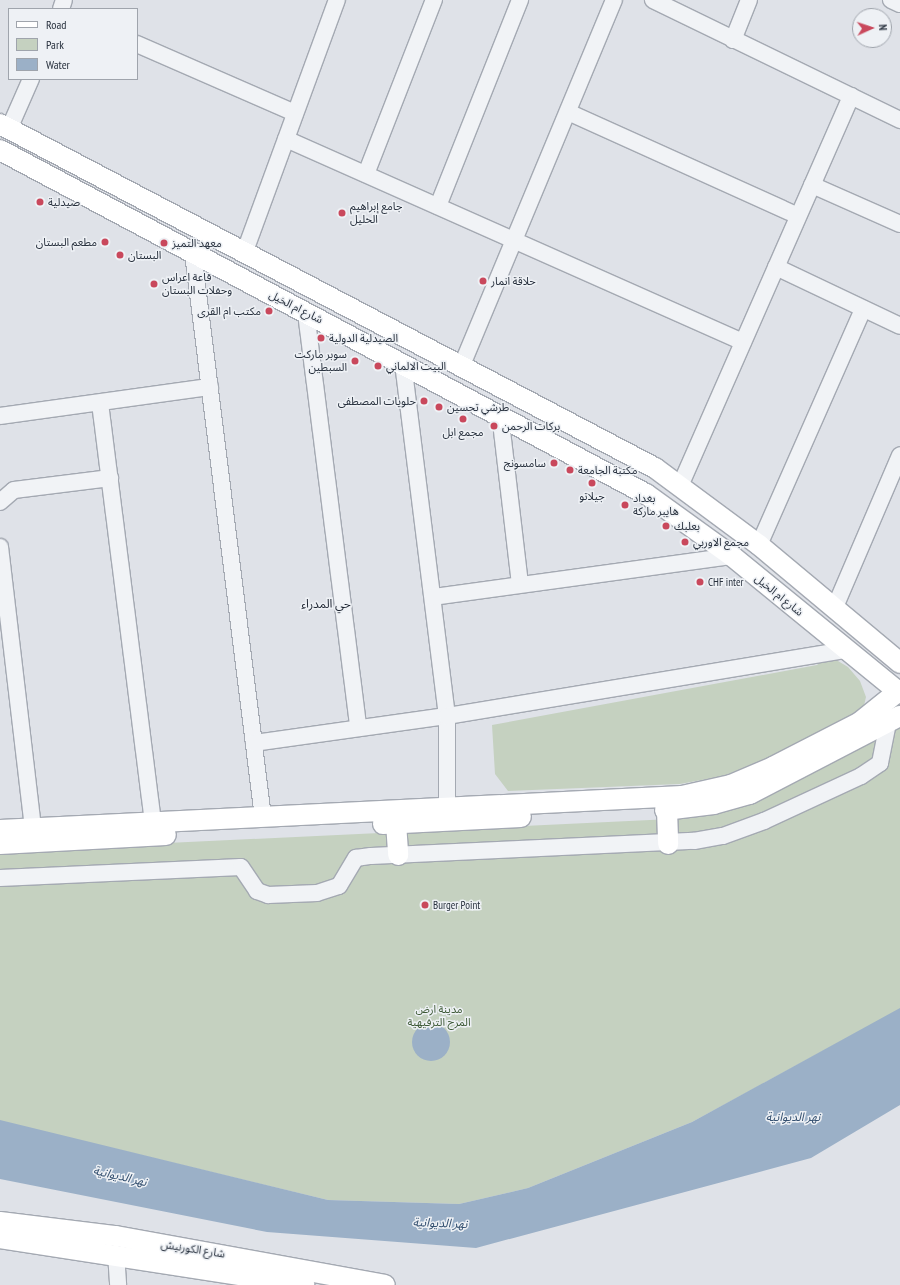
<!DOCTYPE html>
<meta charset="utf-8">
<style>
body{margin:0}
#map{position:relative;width:900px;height:1285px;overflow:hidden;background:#dfe2e8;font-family:"PT Sans Narrow","Noto Sans Arabic",sans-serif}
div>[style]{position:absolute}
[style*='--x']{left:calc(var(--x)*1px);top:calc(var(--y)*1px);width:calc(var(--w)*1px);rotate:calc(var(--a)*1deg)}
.green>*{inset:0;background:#c5d1c0}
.water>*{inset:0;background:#9bb0c7}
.round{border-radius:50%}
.roads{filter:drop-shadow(1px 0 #a4a9b2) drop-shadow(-1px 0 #a4a9b2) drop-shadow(0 1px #a4a9b2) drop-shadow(0 -1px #a4a9b2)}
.minor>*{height:16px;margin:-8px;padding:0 8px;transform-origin:8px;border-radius:8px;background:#f1f3f6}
.major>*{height:20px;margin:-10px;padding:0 10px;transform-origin:10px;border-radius:10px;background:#fff}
.dots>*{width:11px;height:11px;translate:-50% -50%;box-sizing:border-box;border:2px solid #eef1f5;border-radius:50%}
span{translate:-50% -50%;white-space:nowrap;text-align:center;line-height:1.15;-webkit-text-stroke:3px #eef1f5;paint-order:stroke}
.poi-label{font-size:11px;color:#28313e}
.left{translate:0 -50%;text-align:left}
.right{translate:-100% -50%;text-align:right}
.street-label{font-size:11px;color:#28313e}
.park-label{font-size:11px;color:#3d5936}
.neighbourhood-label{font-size:12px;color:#1b222f}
.water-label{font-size:12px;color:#345070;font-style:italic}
.legend{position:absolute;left:8px;top:8px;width:130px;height:72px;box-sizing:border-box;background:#eef1f5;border:1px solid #9fa4ac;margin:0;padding:5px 7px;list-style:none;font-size:12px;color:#28313e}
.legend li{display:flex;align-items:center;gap:8px;height:20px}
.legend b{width:20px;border:1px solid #9fa4ac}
.north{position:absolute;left:852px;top:8px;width:40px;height:40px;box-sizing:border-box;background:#eef1f5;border:1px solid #9fa4ac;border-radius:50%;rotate:87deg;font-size:11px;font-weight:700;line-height:16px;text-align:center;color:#28313e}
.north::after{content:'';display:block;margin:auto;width:14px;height:18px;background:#c9485c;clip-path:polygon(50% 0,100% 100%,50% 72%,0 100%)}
</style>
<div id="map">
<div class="green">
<div style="clip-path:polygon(828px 655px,848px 667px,860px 681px,866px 697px,863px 710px,767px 759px,723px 776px,680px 784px,508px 791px,495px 774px,492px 725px,817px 665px)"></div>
<div style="clip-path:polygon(900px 723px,900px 1009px,692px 1122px,528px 1188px,459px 1204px,328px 1200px,0 1121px,0 851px,692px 818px,717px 813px)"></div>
</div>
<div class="water">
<div style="clip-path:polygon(900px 1008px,900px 1105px,811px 1158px,476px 1248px,267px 1232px,0 1179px,0 1120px,328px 1200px,459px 1204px,528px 1188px,692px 1122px)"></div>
<div class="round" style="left:412px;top:1023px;width:38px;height:38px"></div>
</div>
<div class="roads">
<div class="minor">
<div style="--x:653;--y:0;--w:275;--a:25.9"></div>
<div style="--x:891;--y:0;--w:10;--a:24"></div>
<div style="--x:61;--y:9;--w:9;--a:-72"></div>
<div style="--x:733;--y:40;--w:43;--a:-68.2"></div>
<div style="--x:137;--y:44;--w:172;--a:23.6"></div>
<div style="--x:568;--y:112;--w:252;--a:24.3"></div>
<div style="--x:9;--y:129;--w:55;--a:-66.3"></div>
<div style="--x:286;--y:139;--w:500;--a:23.95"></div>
<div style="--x:366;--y:174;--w:187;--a:-68.7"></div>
<div style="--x:812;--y:185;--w:96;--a:23.9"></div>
<div style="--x:438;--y:206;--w:222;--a:-68.3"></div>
<div style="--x:245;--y:251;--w:267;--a:-69.9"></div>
<div style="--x:193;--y:253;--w:568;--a:82.93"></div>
<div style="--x:776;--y:267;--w:137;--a:25.4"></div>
<div style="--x:306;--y:313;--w:417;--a:82.8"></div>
<div style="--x:403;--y:363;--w:356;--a:82.9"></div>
<div style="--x:447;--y:716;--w:91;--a:90"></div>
<div style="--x:462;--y:365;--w:395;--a:-67.4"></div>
<div style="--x:100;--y:403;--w:422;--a:82.8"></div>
<div style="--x:500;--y:414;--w:171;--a:83.3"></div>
<div style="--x:0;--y:416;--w:212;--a:-7.9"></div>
<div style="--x:680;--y:486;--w:426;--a:-66.3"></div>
<div style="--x:0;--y:502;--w:18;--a:-41"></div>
<div style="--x:14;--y:490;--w:97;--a:-7.1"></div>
<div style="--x:759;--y:545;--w:258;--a:-66.2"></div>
<div style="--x:0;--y:547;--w:283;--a:83.3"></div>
<div style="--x:433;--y:597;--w:302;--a:-7.8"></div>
<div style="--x:835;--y:607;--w:165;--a:-66.8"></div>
<div style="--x:254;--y:743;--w:195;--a:-8"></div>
<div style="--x:447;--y:716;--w:404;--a:-9.4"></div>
<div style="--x:0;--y:878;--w:241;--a:-2.6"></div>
<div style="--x:241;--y:867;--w:29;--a:56"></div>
<div style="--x:257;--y:891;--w:12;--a:20"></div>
<div style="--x:268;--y:895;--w:49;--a:-2.3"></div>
<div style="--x:317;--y:893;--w:23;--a:-18"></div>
<div style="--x:339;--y:886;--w:33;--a:-59"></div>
<div style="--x:356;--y:858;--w:15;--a:-8"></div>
<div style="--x:371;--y:856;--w:323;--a:-2.7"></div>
<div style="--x:694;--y:841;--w:29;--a:-10"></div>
<div style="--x:723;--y:836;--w:44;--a:-20.1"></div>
<div style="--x:764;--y:821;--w:107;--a:-24.9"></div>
<div style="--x:861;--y:776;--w:23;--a:-34"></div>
<div style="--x:880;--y:763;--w:41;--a:-78.7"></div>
<div style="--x:116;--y:1254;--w:31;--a:86"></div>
</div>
<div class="major">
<div style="--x:0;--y:124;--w:740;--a:27.71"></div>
<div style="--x:655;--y:468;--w:129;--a:36.5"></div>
<div style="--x:759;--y:545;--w:184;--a:39.9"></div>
<div style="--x:0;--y:150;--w:732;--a:28.04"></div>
<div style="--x:646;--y:494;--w:106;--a:35.8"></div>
<div style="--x:732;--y:556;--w:217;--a:39.2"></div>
<div style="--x:665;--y:810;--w:49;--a:-7"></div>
<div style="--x:714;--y:804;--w:37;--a:-16"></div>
<div style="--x:750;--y:794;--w:169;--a:-27.5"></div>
<div style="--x:667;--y:810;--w:34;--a:88"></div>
<div style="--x:396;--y:823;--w:32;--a:86"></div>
<div style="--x:383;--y:824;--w:138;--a:-2.9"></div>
<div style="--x:0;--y:830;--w:683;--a:-2.85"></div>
<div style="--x:682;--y:796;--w:50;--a:-12.7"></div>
<div style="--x:731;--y:785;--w:46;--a:-23.2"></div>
<div style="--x:773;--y:767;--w:98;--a:-27.3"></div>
<div style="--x:860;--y:722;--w:51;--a:-38.7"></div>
<div style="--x:0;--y:844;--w:166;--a:-3.1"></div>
<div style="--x:0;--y:1222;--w:117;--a:6.9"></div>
<div style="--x:116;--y:1236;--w:273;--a:10.3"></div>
<div style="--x:0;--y:1238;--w:308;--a:8.8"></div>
</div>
</div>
<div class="dots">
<div style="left:40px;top:202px;background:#c9485c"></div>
<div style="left:342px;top:213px;background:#c9485c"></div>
<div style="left:105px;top:242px;background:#c9485c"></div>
<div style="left:164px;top:243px;background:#c9485c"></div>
<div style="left:120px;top:255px;background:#c9485c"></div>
<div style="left:483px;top:281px;background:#c9485c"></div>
<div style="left:154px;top:284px;background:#c9485c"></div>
<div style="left:269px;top:311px;background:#c9485c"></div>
<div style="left:321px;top:338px;background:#c9485c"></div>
<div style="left:355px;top:361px;background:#c9485c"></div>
<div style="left:378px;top:366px;background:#c9485c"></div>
<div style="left:424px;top:401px;background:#c9485c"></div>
<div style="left:439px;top:407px;background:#c9485c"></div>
<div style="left:463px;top:419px;background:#c9485c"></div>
<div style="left:494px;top:426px;background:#c9485c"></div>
<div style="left:554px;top:463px;background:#c9485c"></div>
<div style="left:570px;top:470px;background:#c9485c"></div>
<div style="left:592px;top:483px;background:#c9485c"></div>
<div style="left:625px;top:505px;background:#c9485c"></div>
<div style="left:666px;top:526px;background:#c9485c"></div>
<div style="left:685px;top:542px;background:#c9485c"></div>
<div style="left:700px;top:582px;background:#c9485c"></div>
<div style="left:425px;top:905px;background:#c9485c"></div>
</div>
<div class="poi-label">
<span class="left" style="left:48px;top:202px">صيدلية</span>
<span class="left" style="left:350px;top:213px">جامع إبراهيم<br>الخليل</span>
<span class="right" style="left:97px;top:242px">مطعم البستان</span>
<span class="left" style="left:172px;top:243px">معهد التميز</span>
<span class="left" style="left:128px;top:255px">البستان</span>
<span class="left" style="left:162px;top:284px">قاعة اعراس<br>وحفلات البستان</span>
<span class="left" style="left:491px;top:281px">حلاقة انمار</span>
<span class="right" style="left:261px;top:311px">مكتب ام القرى</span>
<span class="left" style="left:329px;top:338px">الصيدلية الدولية</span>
<span class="right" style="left:347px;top:361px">سوبر ماركت<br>السبطين</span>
<span class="left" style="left:386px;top:366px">البيت الالماني</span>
<span class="right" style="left:416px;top:401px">حلويات المصطفى</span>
<span class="left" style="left:447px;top:407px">طرشي تحسين</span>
<span class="left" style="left:502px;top:426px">بركات الرحمن</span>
<span style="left:463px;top:432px">مجمع ابل</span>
<span class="right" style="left:546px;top:463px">سامسونج</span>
<span class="left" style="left:578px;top:470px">مكتبة الجامعة</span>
<span style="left:592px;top:496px">جيلاتو</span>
<span class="left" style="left:633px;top:505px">بغداد<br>هايبر ماركة</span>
<span class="left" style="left:674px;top:526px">بعلبك</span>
<span class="left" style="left:693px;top:542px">مجمع الاوربي</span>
<span class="left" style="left:708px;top:582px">CHF inter</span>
<span class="left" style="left:433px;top:905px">Burger Point</span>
</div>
<div class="street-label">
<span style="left:296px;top:307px;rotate:27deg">شارع ام الخيل</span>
<span style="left:779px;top:595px;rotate:39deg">شارع ام الخيل</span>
<span style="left:193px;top:1249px;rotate:9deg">شارع الكورنيش</span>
</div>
<div class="park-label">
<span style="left:439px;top:1016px">مدينة ارض<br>المرح الترفيهية</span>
</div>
<div class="neighbourhood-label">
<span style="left:326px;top:604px">حي المدراء</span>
</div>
<div class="water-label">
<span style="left:793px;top:1117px">نهر الديوانية</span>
<span style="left:120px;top:1176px;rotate:13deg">نهر الديوانية</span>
<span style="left:440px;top:1223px;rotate:2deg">نهر الديوانية</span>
</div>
<ul class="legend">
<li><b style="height:5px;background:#fff"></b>Road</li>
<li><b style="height:11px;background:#c5d1c0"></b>Park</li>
<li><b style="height:11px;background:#9bb0c7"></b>Water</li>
</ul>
<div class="north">N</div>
</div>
